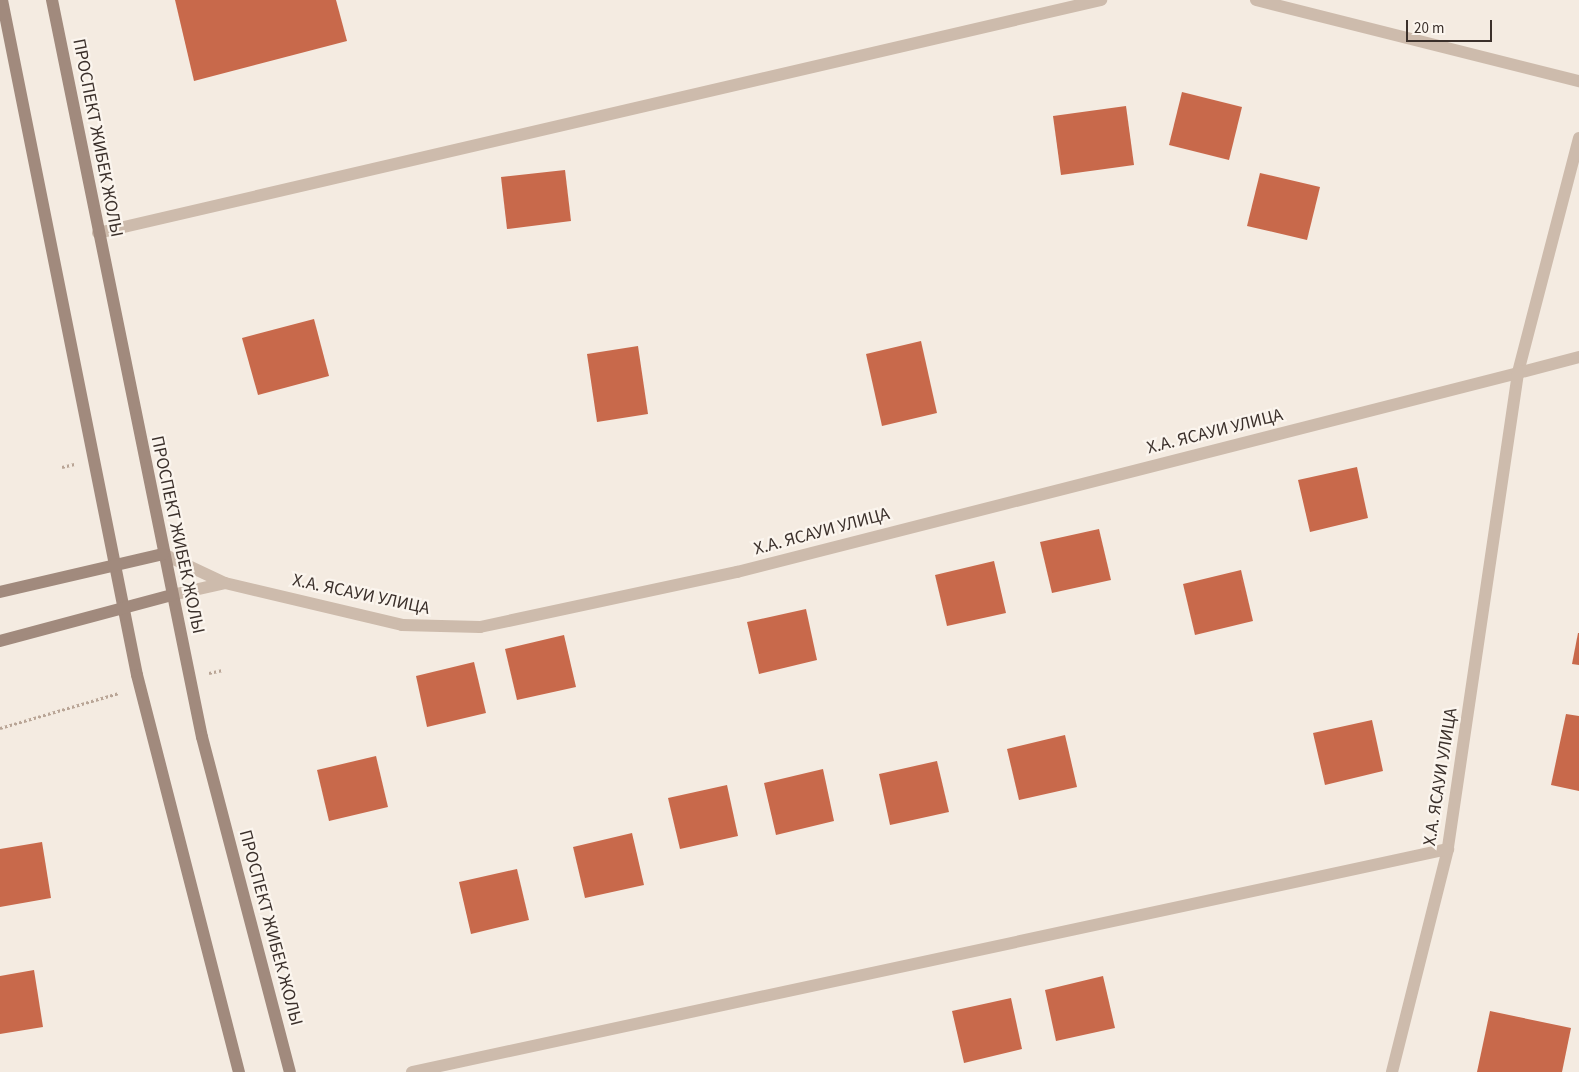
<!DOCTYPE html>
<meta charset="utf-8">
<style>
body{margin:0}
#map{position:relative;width:1579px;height:1072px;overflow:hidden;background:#f4ebe1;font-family:"Source Sans 3",sans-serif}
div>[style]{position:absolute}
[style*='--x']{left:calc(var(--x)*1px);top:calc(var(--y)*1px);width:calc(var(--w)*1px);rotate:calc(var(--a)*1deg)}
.building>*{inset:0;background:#c8694b}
.path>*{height:3px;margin-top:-1.5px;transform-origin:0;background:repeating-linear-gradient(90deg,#b9a596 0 2.5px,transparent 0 5px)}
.street>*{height:12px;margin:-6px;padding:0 6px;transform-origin:6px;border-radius:6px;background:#cdbbac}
.secondary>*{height:12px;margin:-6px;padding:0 6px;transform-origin:6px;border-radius:6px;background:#a18a7d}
span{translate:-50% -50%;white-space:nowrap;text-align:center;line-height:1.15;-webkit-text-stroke:4.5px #fbf5ee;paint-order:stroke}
.street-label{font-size:18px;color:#3b302b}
.scale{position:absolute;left:1406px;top:20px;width:86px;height:22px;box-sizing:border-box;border:2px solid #3b302b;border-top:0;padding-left:6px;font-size:15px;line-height:18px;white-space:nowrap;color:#3b302b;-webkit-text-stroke:4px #fbf5ee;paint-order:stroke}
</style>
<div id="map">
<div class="building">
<div style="clip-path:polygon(175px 0,336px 0,347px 41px,194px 81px)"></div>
<div style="clip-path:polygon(1182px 92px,1242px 107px,1229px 160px,1169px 145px)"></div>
<div style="clip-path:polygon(1126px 106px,1134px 165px,1061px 175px,1053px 116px)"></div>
<div style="clip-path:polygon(565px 170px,571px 221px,507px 229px,501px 177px)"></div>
<div style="clip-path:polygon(1260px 173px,1320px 187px,1307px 240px,1247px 226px)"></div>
<div style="clip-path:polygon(314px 319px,329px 376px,258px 395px,242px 338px)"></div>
<div style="clip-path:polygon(921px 341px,937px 413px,882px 426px,866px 354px)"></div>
<div style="clip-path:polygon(638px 346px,648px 414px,597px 422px,587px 354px)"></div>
<div style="clip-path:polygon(1357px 467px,1368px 518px,1310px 532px,1298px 480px)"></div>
<div style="clip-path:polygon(1099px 529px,1111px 580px,1052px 593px,1040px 542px)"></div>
<div style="clip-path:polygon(994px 561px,1006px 613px,947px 626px,935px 575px)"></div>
<div style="clip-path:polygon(1241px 570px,1253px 621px,1195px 635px,1183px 584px)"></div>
<div style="clip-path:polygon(806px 609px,817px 660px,759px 674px,747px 622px)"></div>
<div style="clip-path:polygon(1578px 633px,1579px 633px,1579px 665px,1572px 664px)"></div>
<div style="clip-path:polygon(564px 635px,576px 687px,517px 700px,505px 649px)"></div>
<div style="clip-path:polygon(474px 662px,486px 713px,427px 727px,416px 676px)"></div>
<div style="clip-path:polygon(1566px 714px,1579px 716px,1579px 791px,1551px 785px)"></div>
<div style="clip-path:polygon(1372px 720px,1383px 771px,1325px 785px,1313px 733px)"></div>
<div style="clip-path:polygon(1065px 735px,1077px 787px,1019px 800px,1007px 749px)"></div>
<div style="clip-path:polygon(376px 756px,388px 807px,329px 821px,317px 770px)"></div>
<div style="clip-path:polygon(937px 761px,949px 812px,890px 825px,879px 774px)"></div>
<div style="clip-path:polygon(823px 769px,834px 821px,776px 835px,764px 783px)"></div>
<div style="clip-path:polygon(727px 785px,738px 836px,680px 849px,668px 798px)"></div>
<div style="clip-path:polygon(632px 833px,644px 885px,585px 898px,573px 847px)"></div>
<div style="clip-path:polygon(42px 842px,51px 898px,0 907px,0 849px)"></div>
<div style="clip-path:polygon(517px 869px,529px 920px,471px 934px,459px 882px)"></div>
<div style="clip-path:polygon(34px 970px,43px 1027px,0 1034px,0 976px)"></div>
<div style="clip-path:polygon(1103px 976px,1115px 1028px,1056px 1041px,1045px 990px)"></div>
<div style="clip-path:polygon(1011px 998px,1022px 1049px,964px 1063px,952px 1011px)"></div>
<div style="clip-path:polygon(1490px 1011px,1571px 1028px,1562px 1072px,1477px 1072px)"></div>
</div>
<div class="path">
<div style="--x:62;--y:467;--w:13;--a:-13"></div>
<div style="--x:209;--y:673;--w:14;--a:-12"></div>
<div style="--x:0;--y:728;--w:124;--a:-16.4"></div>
</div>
<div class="street">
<div style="--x:1256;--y:0;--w:333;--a:14.1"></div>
<div style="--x:1579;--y:138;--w:243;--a:104.6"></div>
<div style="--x:1518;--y:373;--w:63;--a:-14.7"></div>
<div style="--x:98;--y:233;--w:1030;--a:-13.08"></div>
<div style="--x:163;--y:554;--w:68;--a:25.1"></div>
<div style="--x:225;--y:583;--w:182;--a:13.3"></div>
<div style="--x:402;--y:625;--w:78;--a:1.5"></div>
<div style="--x:480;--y:627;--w:263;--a:-12.1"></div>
<div style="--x:737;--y:572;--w:806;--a:-14.29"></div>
<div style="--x:1518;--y:373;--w:481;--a:98.4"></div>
<div style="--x:1448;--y:849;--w:230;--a:104.1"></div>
<div style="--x:172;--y:595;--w:54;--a:-12.8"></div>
<div style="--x:412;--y:1072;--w:1060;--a:-12.15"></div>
</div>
<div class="secondary">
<div style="--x:2;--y:0;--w:688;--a:78.69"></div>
<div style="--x:137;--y:675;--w:410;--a:75.6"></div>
<div style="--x:52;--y:0;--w:752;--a:78.5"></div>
<div style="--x:202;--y:737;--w:346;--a:75.3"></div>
<div style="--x:0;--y:592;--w:167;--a:-13.1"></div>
<div style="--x:0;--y:641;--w:178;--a:-15"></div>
</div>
<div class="street-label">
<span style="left:97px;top:138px;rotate:79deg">ПРОСПЕКТ ЖИБЕК ЖОЛЫ</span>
<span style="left:1215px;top:432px;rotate:-14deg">Х.А. ЯСАУИ УЛИЦА</span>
<span style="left:822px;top:532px;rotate:-15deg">Х.А. ЯСАУИ УЛИЦА</span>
<span style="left:177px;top:535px;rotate:78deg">ПРОСПЕКТ ЖИБЕК ЖОЛЫ</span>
<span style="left:361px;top:595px;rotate:12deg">Х.А. ЯСАУИ УЛИЦА</span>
<span style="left:1441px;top:777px;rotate:-81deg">Х.А. ЯСАУИ УЛИЦА</span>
<span style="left:270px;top:928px;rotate:75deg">ПРОСПЕКТ ЖИБЕК ЖОЛЫ</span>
</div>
<div class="scale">20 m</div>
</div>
